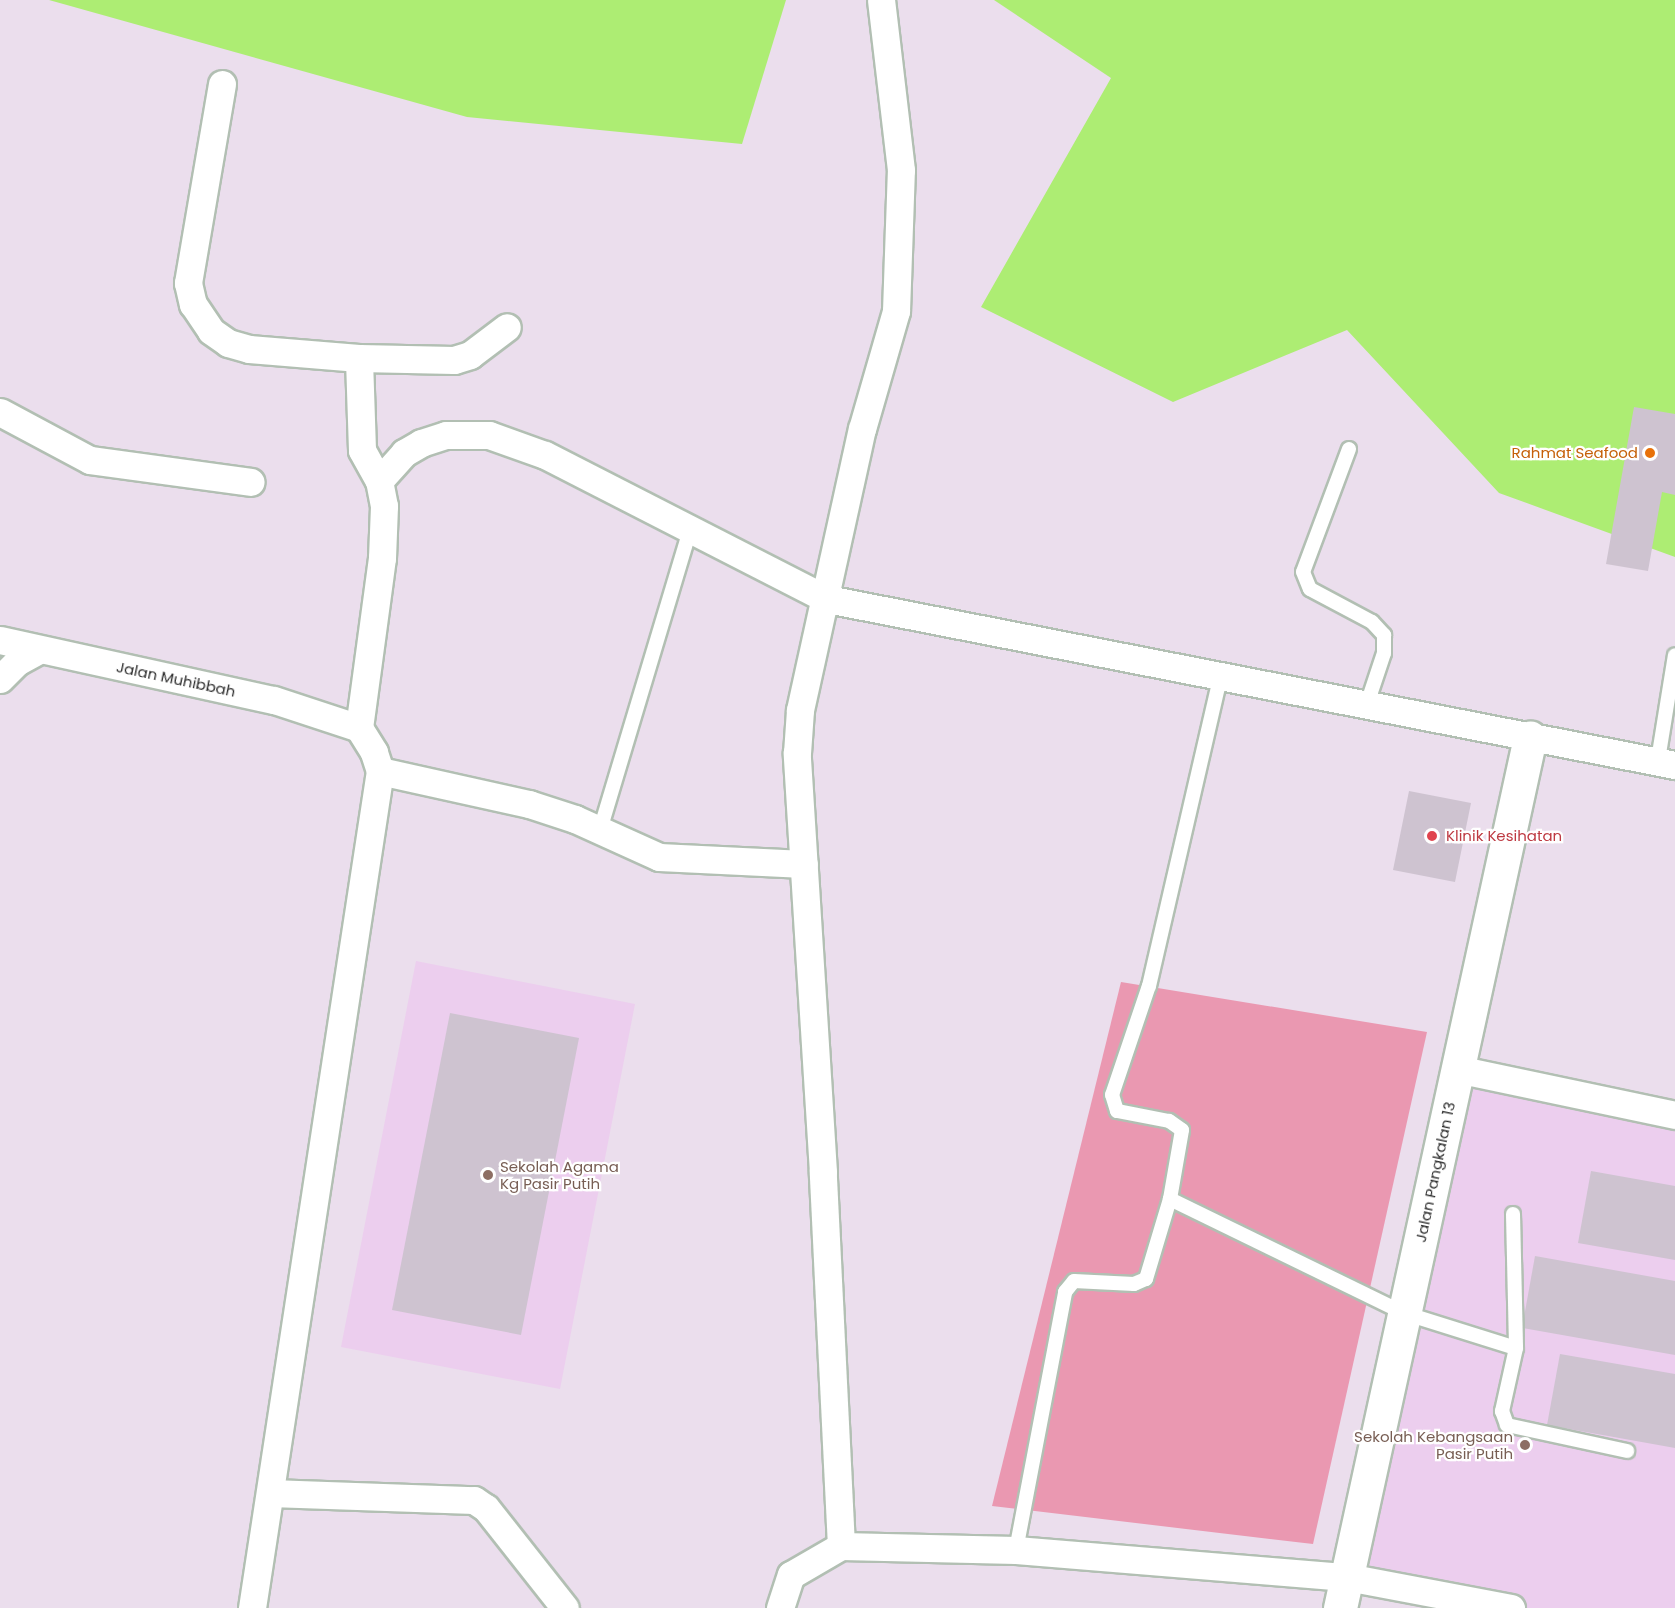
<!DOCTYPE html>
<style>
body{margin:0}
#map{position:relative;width:1675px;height:1608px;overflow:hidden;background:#ebdeed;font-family:Poppins,sans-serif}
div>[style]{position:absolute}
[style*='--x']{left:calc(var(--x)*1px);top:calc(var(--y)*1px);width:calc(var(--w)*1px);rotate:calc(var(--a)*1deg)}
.education>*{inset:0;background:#ecceee}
.pitch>*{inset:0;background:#ea98b1}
.water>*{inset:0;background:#aded73}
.building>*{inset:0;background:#cec3d0}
.roads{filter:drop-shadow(2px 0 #b2bfb3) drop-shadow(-2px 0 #b2bfb3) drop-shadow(0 2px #b2bfb3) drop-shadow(0 -2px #b2bfb3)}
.service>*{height:14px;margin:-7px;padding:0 7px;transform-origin:7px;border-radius:7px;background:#fff}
.minor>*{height:27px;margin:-13.5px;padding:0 13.5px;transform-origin:13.5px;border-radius:13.5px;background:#fff}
.tertiary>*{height:33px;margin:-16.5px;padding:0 16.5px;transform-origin:16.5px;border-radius:16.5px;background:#fff}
.dots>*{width:16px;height:16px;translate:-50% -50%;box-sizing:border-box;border:3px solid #fff;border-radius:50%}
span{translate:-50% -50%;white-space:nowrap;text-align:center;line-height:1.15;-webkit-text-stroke:4.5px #fff;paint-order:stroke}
.food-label{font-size:15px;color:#c56008}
.right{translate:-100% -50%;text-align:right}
.street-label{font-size:15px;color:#2c2c2c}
.health-label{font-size:15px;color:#be3a42}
.left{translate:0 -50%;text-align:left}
.education-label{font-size:15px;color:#785e54}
</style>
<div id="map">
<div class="education">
<div style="clip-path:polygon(416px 961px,635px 1004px,560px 1389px,341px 1347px)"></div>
<div style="clip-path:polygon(1457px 1069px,1675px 1115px,1675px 1608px,1508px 1608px,1347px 1577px)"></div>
</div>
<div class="pitch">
<div style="clip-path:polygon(1121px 982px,1427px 1032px,1313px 1544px,992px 1506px)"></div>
</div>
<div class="water">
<div style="clip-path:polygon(49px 0,786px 0,742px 144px,467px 117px)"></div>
<div style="clip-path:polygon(994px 0,1675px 0,1675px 557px,1499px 493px,1347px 330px,1173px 402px,981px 307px,1111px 78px)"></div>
</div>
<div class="building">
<div style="clip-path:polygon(1634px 407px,1675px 414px,1675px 495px,1662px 492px,1648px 571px,1606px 564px)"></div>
<div style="clip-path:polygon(1409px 791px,1471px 803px,1455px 882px,1393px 870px)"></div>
<div style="clip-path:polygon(450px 1013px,579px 1038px,521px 1335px,392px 1310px)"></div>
<div style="clip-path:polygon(1591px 1171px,1675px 1186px,1675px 1260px,1578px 1243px)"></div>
<div style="clip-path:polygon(1535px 1256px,1675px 1281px,1675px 1355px,1522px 1328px)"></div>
<div style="clip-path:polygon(1560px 1354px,1675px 1374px,1675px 1448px,1547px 1425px)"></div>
</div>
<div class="roads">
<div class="service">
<div style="--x:1349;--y:449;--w:131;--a:110.5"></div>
<div style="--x:1303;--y:572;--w:18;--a:68"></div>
<div style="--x:1310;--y:589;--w:70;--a:28"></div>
<div style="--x:1372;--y:622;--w:18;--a:47"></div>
<div style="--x:1384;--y:635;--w:18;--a:90"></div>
<div style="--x:1384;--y:653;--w:57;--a:108.4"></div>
<div style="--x:1658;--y:760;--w:106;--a:-80.8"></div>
<div style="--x:600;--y:830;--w:313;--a:-73.3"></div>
<div style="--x:1170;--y:1199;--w:260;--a:26"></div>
<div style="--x:1404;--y:1313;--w:117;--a:17.4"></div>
<div style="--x:1516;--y:1348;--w:65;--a:102.5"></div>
<div style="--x:1502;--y:1411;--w:15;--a:70"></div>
<div style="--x:1507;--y:1425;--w:123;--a:12.2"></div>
<div style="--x:1513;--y:1214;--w:134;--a:88.7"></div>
<div style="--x:1016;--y:1550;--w:263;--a:-79.2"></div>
<div style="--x:1065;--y:1292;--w:14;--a:-51"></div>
<div style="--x:1074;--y:1281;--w:60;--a:2.9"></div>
<div style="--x:1134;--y:1284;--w:13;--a:-23"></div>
<div style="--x:1146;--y:1279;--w:84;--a:-73.3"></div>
<div style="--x:1170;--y:1199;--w:70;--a:-80.1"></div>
<div style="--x:1182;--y:1130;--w:16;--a:-145"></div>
<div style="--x:1169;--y:1121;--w:53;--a:-169.1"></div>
<div style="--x:1117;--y:1111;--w:17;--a:-107"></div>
<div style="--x:1112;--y:1095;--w:115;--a:-71.3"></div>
<div style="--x:1149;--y:986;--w:316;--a:-77"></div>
</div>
<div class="minor">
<div style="--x:222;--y:84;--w:202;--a:99.7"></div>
<div style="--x:188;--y:283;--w:22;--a:77"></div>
<div style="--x:193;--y:304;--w:32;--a:56"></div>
<div style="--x:211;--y:331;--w:21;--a:35"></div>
<div style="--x:228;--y:343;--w:22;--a:16"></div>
<div style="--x:249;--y:349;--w:110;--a:4.7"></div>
<div style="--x:359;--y:358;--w:95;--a:1.2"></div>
<div style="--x:454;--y:360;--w:17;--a:-17"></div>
<div style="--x:470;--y:355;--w:46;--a:-37.1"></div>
<div style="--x:0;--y:412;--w:102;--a:28.1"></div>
<div style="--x:90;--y:460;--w:162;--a:7.8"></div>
<div style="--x:379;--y:481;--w:38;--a:-48"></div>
<div style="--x:404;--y:453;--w:20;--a:-30"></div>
<div style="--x:421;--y:443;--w:26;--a:-18"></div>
<div style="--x:446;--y:435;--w:43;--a:0"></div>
<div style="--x:489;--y:435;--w:59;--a:19.7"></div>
<div style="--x:545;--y:455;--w:317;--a:27.1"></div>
<div style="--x:827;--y:599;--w:864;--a:11.08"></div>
<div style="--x:0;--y:640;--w:280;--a:12.4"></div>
<div style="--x:274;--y:700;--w:89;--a:18.2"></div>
<div style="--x:0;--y:679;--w:24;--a:-45"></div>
<div style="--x:17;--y:662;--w:23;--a:-29"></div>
<div style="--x:380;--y:771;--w:153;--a:12.5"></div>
<div style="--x:529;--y:804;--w:48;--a:18.1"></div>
<div style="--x:575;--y:819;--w:92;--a:24.3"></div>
<div style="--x:659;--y:857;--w:145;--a:2.8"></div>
<div style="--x:1457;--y:1069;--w:223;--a:11.9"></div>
<div style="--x:270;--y:1493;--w:204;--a:2"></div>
<div style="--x:474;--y:1500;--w:14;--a:34"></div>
<div style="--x:486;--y:1508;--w:127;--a:51.7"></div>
<div style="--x:841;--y:1546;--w:374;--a:-92.8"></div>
<div style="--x:823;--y:1172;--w:420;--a:-93.6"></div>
<div style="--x:797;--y:753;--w:43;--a:-86"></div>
<div style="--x:800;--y:710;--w:288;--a:-77.6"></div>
<div style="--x:862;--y:429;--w:123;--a:-73.9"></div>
<div style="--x:896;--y:311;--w:141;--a:-88"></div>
<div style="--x:901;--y:170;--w:171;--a:-96.7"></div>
<div style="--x:252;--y:1608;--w:847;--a:-81.31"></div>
<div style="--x:380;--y:771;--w:20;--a:-108"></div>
<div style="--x:374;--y:752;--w:28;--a:-122"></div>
<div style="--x:359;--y:728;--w:172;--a:-82.3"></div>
<div style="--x:382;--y:558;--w:52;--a:-87.8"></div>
<div style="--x:384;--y:506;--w:25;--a:-101"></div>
<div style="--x:379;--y:481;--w:35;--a:-119"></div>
<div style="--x:362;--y:450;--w:92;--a:-91.9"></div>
<div style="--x:780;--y:1608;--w:35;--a:-72"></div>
<div style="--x:791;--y:1575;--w:58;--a:-30.1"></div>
<div style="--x:841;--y:1546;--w:175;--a:1.3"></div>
<div style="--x:1016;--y:1550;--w:332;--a:4.7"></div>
<div style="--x:1347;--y:1577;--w:167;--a:10.7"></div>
</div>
<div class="tertiary">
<div style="--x:1340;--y:1608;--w:891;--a:-77.69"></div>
</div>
</div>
<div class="dots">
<div style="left:1650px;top:453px;background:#e8710a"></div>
<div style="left:1432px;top:836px;background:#e0444e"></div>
<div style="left:488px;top:1175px;background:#8d6e63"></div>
<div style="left:1525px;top:1445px;background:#8d6e63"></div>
</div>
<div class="food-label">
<span class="right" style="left:1638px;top:453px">Rahmat Seafood</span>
</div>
<div class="street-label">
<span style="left:176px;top:679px;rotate:12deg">Jalan Muhibbah</span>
<span style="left:1435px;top:1172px;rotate:-78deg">Jalan Pangkalan 13</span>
</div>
<div class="health-label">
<span class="left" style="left:1446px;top:836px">Klinik Kesihatan</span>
</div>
<div class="education-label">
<span class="left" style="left:500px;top:1175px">Sekolah Agama<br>Kg Pasir Putih</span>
<span class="right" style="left:1513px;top:1445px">Sekolah Kebangsaan<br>Pasir Putih</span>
</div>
</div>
